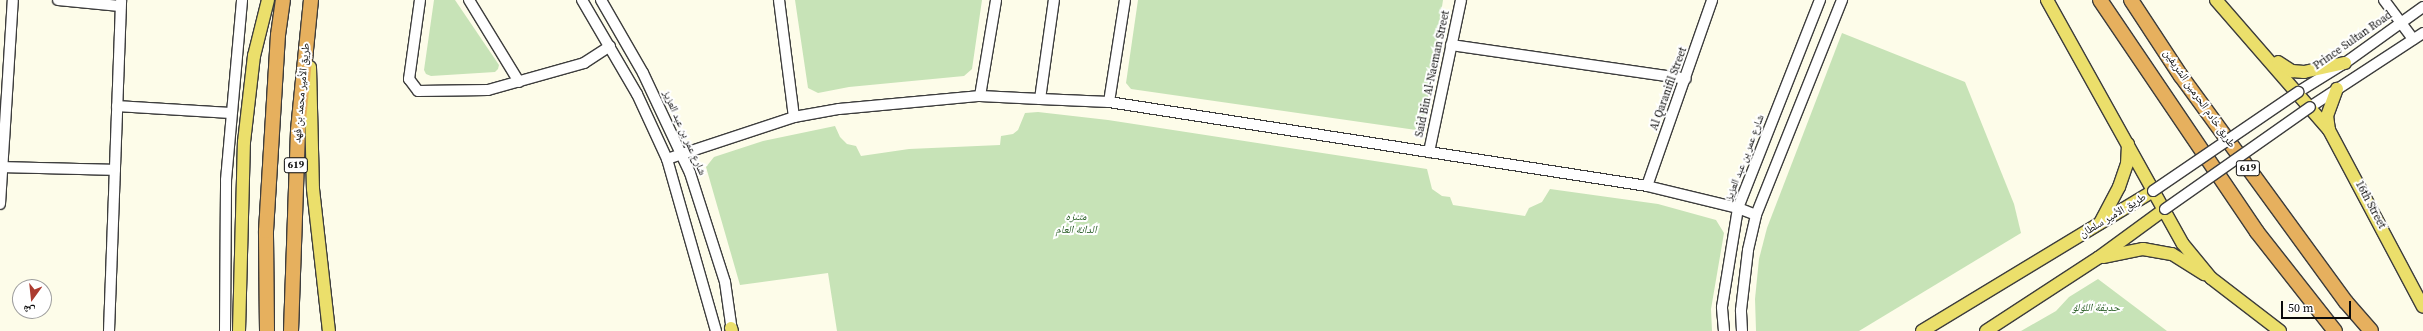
<!DOCTYPE html>
<meta charset="utf-8">
<style>
body{margin:0}
#map{position:relative;width:2423px;height:331px;overflow:hidden;background:#fdfce9;font-family:"Source Serif 4","Noto Naskh Arabic",serif}
div>[style]{position:absolute}
[style*='--x']{left:calc(var(--x)*1px);top:calc(var(--y)*1px);width:calc(var(--w)*1px);rotate:calc(var(--a)*1deg)}
.green>*{inset:0;background:#c7e3b7}
.roads{filter:drop-shadow(1px 0 #3d3d3d) drop-shadow(-1px 0 #3d3d3d) drop-shadow(0 1px #3d3d3d) drop-shadow(0 -1px #3d3d3d)}
.minor>*{height:10px;margin:-5px;padding:0 5px;transform-origin:5px;border-radius:5px;background:#fff}
.major>*{height:12px;margin:-6px;padding:0 6px;transform-origin:6px;border-radius:6px;background:#ebdf6b}
.highway>*{height:14px;margin:-7px;padding:0 7px;transform-origin:7px;border-radius:7px;background:#e6b05e}
.bridges{filter:drop-shadow(1px 0 #3d3d3d) drop-shadow(-1px 0 #3d3d3d) drop-shadow(0 1px #3d3d3d) drop-shadow(0 -1px #3d3d3d)}
.minor-bridge>*{height:10px;margin:-5px;padding:0 5px;transform-origin:5px;border-radius:5px;background:#fff}
span{translate:-50% -50%;white-space:nowrap;text-align:center;line-height:1.15;-webkit-text-stroke:4px #fff;paint-order:stroke}
.shield-label span{padding:1px 3px;background:#fff;border:1px solid;border-radius:3px;-webkit-text-stroke-width:0}
.shield-label{font-size:10px;color:#0a0a0a;font-weight:700}
.street-label{font-size:11px;color:#0a0a0a}
.park-label{font-size:11px;color:#255b22;font-style:italic}
.north{position:absolute;left:12px;top:279px;width:40px;height:40px;box-sizing:border-box;background:#fff;border:1px solid #9d9d9d;border-radius:50%;rotate:195deg;font-size:11px;font-weight:700;line-height:16px;text-align:center;color:#0a0a0a}
.north::after{content:'';display:block;margin:auto;width:14px;height:18px;background:#ac3c30;clip-path:polygon(50% 0,100% 100%,50% 72%,0 100%)}
.scale{position:absolute;left:2281px;top:301px;width:70px;height:18px;box-sizing:border-box;border:2px solid #0a0a0a;border-top:0;padding-left:5px;font-size:12px;line-height:14px;white-space:nowrap;color:#0a0a0a;-webkit-text-stroke:3px #fff;paint-order:stroke}
</style>
<div id="map">
<div class="green">
<div style="clip-path:polygon(434px 0,455px 0,499px 65px,498px 69px,495px 72px,431px 76px,426px 74px,424px 70px)"></div>
<div style="clip-path:polygon(795px 0,982px 0,972px 69px,964px 76px,849px 87px,818px 93px,808px 88px)"></div>
<div style="clip-path:polygon(1138px 0,1443px 0,1424px 125px,1416px 130px,1131px 89px,1126px 83px)"></div>
<div style="clip-path:polygon(1842px 33px,1965px 82px,2014px 204px,2021px 233px,1859px 331px,1756px 331px,1755px 299px,1759px 259px,1767px 228px)"></div>
<div style="clip-path:polygon(1038px 112px,1108px 120px,1427px 169px,1432px 189px,1442px 196px,1450px 197px,1453px 205px,1525px 216px,1529px 208px,1542px 202px,1550px 189px,1658px 204px,1716px 220px,1724px 233px,1711px 309px,1712px 331px,837px 331px,828px 273px,740px 285px,706px 167px,714px 157px,763px 141px,835px 126px,840px 137px,847px 144px,856px 146px,861px 156px,909px 149px,1000px 145px,1001px 136px,1013px 134px,1018px 130px,1025px 113px)"></div>
<div style="clip-path:polygon(2098px 279px,2167px 331px,2021px 331px,2056px 311px,2069px 297px)"></div>
</div>
<div class="roads">
<div class="minor">
<div style="--x:58;--y:0;--w:62;--a:5.5"></div>
<div style="--x:420;--y:0;--w:80;--a:97.9"></div>
<div style="--x:409;--y:79;--w:15;--a:53"></div>
<div style="--x:418;--y:91;--w:70;--a:-0.8"></div>
<div style="--x:488;--y:90;--w:100;--a:-15.7"></div>
<div style="--x:584;--y:63;--w:31;--a:-33"></div>
<div style="--x:469;--y:0;--w:96;--a:58.6"></div>
<div style="--x:582;--y:0;--w:109;--a:59.7"></div>
<div style="--x:637;--y:94;--w:72;--a:65.2"></div>
<div style="--x:667;--y:159;--w:179;--a:74.1"></div>
<div style="--x:601;--y:0;--w:84;--a:60.1"></div>
<div style="--x:643;--y:73;--w:110;--a:64.8"></div>
<div style="--x:690;--y:173;--w:114;--a:72.2"></div>
<div style="--x:725;--y:282;--w:49;--a:81.9"></div>
<div style="--x:779;--y:0;--w:118;--a:82.7"></div>
<div style="--x:2384;--y:0;--w:49;--a:53.4"></div>
<div style="--x:1451;--y:45;--w:237;--a:8.2"></div>
<div style="--x:2298;--y:92;--w:55;--a:-31.7"></div>
<div style="--x:2345;--y:63;--w:96;--a:-35.7"></div>
<div style="--x:980;--y:96;--w:97;--a:-80.5"></div>
<div style="--x:1040;--y:99;--w:100;--a:-82"></div>
<div style="--x:1109;--y:102;--w:103;--a:-81.1"></div>
<div style="--x:117;--y:106;--w:113;--a:3.5"></div>
<div style="--x:2310;--y:107;--w:135;--a:-33.2"></div>
<div style="--x:1429;--y:152;--w:155;--a:-78.1"></div>
<div style="--x:667;--y:159;--w:134;--a:-18.3"></div>
<div style="--x:794;--y:117;--w:46;--a:-10.1"></div>
<div style="--x:839;--y:109;--w:142;--a:-5.3"></div>
<div style="--x:980;--y:96;--w:60;--a:2.9"></div>
<div style="--x:1040;--y:99;--w:69;--a:2.5"></div>
<div style="--x:1109;--y:102;--w:545;--a:8.87"></div>
<div style="--x:1647;--y:186;--w:94;--a:13.6"></div>
<div style="--x:1738;--y:208;--w:19;--a:21"></div>
<div style="--x:2;--y:167;--w:113;--a:1.5"></div>
<div style="--x:1647;--y:186;--w:197;--a:-70.7"></div>
<div style="--x:0;--y:204;--w:204;--a:-86.4"></div>
<div style="--x:109;--y:331;--w:331;--a:-87.9"></div>
<div style="--x:225;--y:331;--w:151;--a:-89.6"></div>
<div style="--x:226;--y:180;--w:181;--a:-84.9"></div>
<div style="--x:1724;--y:331;--w:24;--a:-95"></div>
<div style="--x:1722;--y:307;--w:100;--a:-80.8"></div>
<div style="--x:1738;--y:208;--w:224;--a:-68.5"></div>
<div style="--x:1742;--y:331;--w:21;--a:-93"></div>
<div style="--x:1741;--y:310;--w:60;--a:-83.3"></div>
<div style="--x:1748;--y:250;--w:36;--a:-77"></div>
<div style="--x:1756;--y:215;--w:232;--a:-68.2"></div>
</div>
<div class="major">
<div style="--x:2047;--y:0;--w:279;--a:60.9"></div>
<div style="--x:2183;--y:244;--w:44;--a:50.5"></div>
<div style="--x:2211;--y:278;--w:87;--a:37.5"></div>
<div style="--x:2216;--y:0;--w:172;--a:49"></div>
<div style="--x:2329;--y:130;--w:200;--a:62"></div>
<div style="--x:2278;--y:62;--w:17;--a:33"></div>
<div style="--x:2292;--y:71;--w:12;--a:5"></div>
<div style="--x:2304;--y:72;--w:42;--a:-12.4"></div>
<div style="--x:310;--y:67;--w:122;--a:88.6"></div>
<div style="--x:313;--y:189;--w:143;--a:83.6"></div>
<div style="--x:2329;--y:130;--w:14;--a:-98"></div>
<div style="--x:2327;--y:116;--w:29;--a:-70"></div>
<div style="--x:2100;--y:223;--w:41;--a:-62.2"></div>
<div style="--x:2119;--y:187;--w:24;--a:-71"></div>
<div style="--x:2127;--y:164;--w:20;--a:-87"></div>
<div style="--x:2103;--y:257;--w:41;--a:-11.3"></div>
<div style="--x:2143;--y:249;--w:29;--a:10"></div>
<div style="--x:2172;--y:254;--w:38;--a:32"></div>
<div style="--x:731;--y:328;--w:3;--a:72"></div>
<div style="--x:239;--y:331;--w:189;--a:-88.5"></div>
<div style="--x:244;--y:142;--w:87;--a:-83.4"></div>
<div style="--x:254;--y:56;--w:58;--a:-76"></div>
<div style="--x:1922;--y:331;--w:270;--a:-31.2"></div>
<div style="--x:1986;--y:331;--w:134;--a:-33.1"></div>
<div style="--x:2098;--y:258;--w:83;--a:-36.2"></div>
</div>
<div class="highway">
<div style="--x:2100;--y:0;--w:280;--a:55.9"></div>
<div style="--x:2257;--y:232;--w:126;--a:51.8"></div>
<div style="--x:2131;--y:0;--w:91;--a:56.7"></div>
<div style="--x:2181;--y:76;--w:280;--a:53.9"></div>
<div style="--x:2346;--y:302;--w:38;--a:49"></div>
<div style="--x:267;--y:331;--w:100;--a:-90.6"></div>
<div style="--x:266;--y:231;--w:196;--a:-86.5"></div>
<div style="--x:278;--y:35;--w:35;--a:-82"></div>
<div style="--x:291;--y:331;--w:201;--a:-88"></div>
<div style="--x:298;--y:130;--w:131;--a:-84.3"></div>
</div>
</div>
<div class="bridges">
<div class="minor-bridge">
<div style="--x:2153;--y:191;--w:176;--a:-34.3"></div>
<div style="--x:2165;--y:209;--w:177;--a:-35.1"></div>
</div>
</div>
<div class="shield-label">
<span style="left:296px;top:165px">619</span>
<span style="left:2248px;top:168px">619</span>
</div>
<div class="street-label">
<span style="left:2353px;top:41px;rotate:-35deg">Prince Sultan Road</span>
<span style="left:1433px;top:74px;rotate:-78deg">Said Bin Al-Naeman Street</span>
<span style="left:1669px;top:89px;rotate:-70deg">Al Qaranifil Street</span>
<span style="left:302px;top:93px;rotate:-85deg">طريق الأمير محمد بن فهد</span>
<span style="left:2199px;top:99px;rotate:55deg">طريق خادم الحرمين الشريفين</span>
<span style="left:684px;top:133px;rotate:66deg">شارع عمر بن عبد العزيز</span>
<span style="left:1745px;top:158px;rotate:-69deg">شارع عمر بن عبد العزيز</span>
<span style="left:2370px;top:205px;rotate:62deg">16th Street</span>
<span style="left:2113px;top:216px;rotate:-31deg">طريق الأمير سلطان</span>
</div>
<div class="park-label">
<span style="left:1076px;top:224px">متنزه<br>الدانة العام</span>
<span style="left:2096px;top:308px">حديقة اللؤلؤ</span>
</div>
<div class="north">ش</div>
<div class="scale">50 m</div>
</div>
